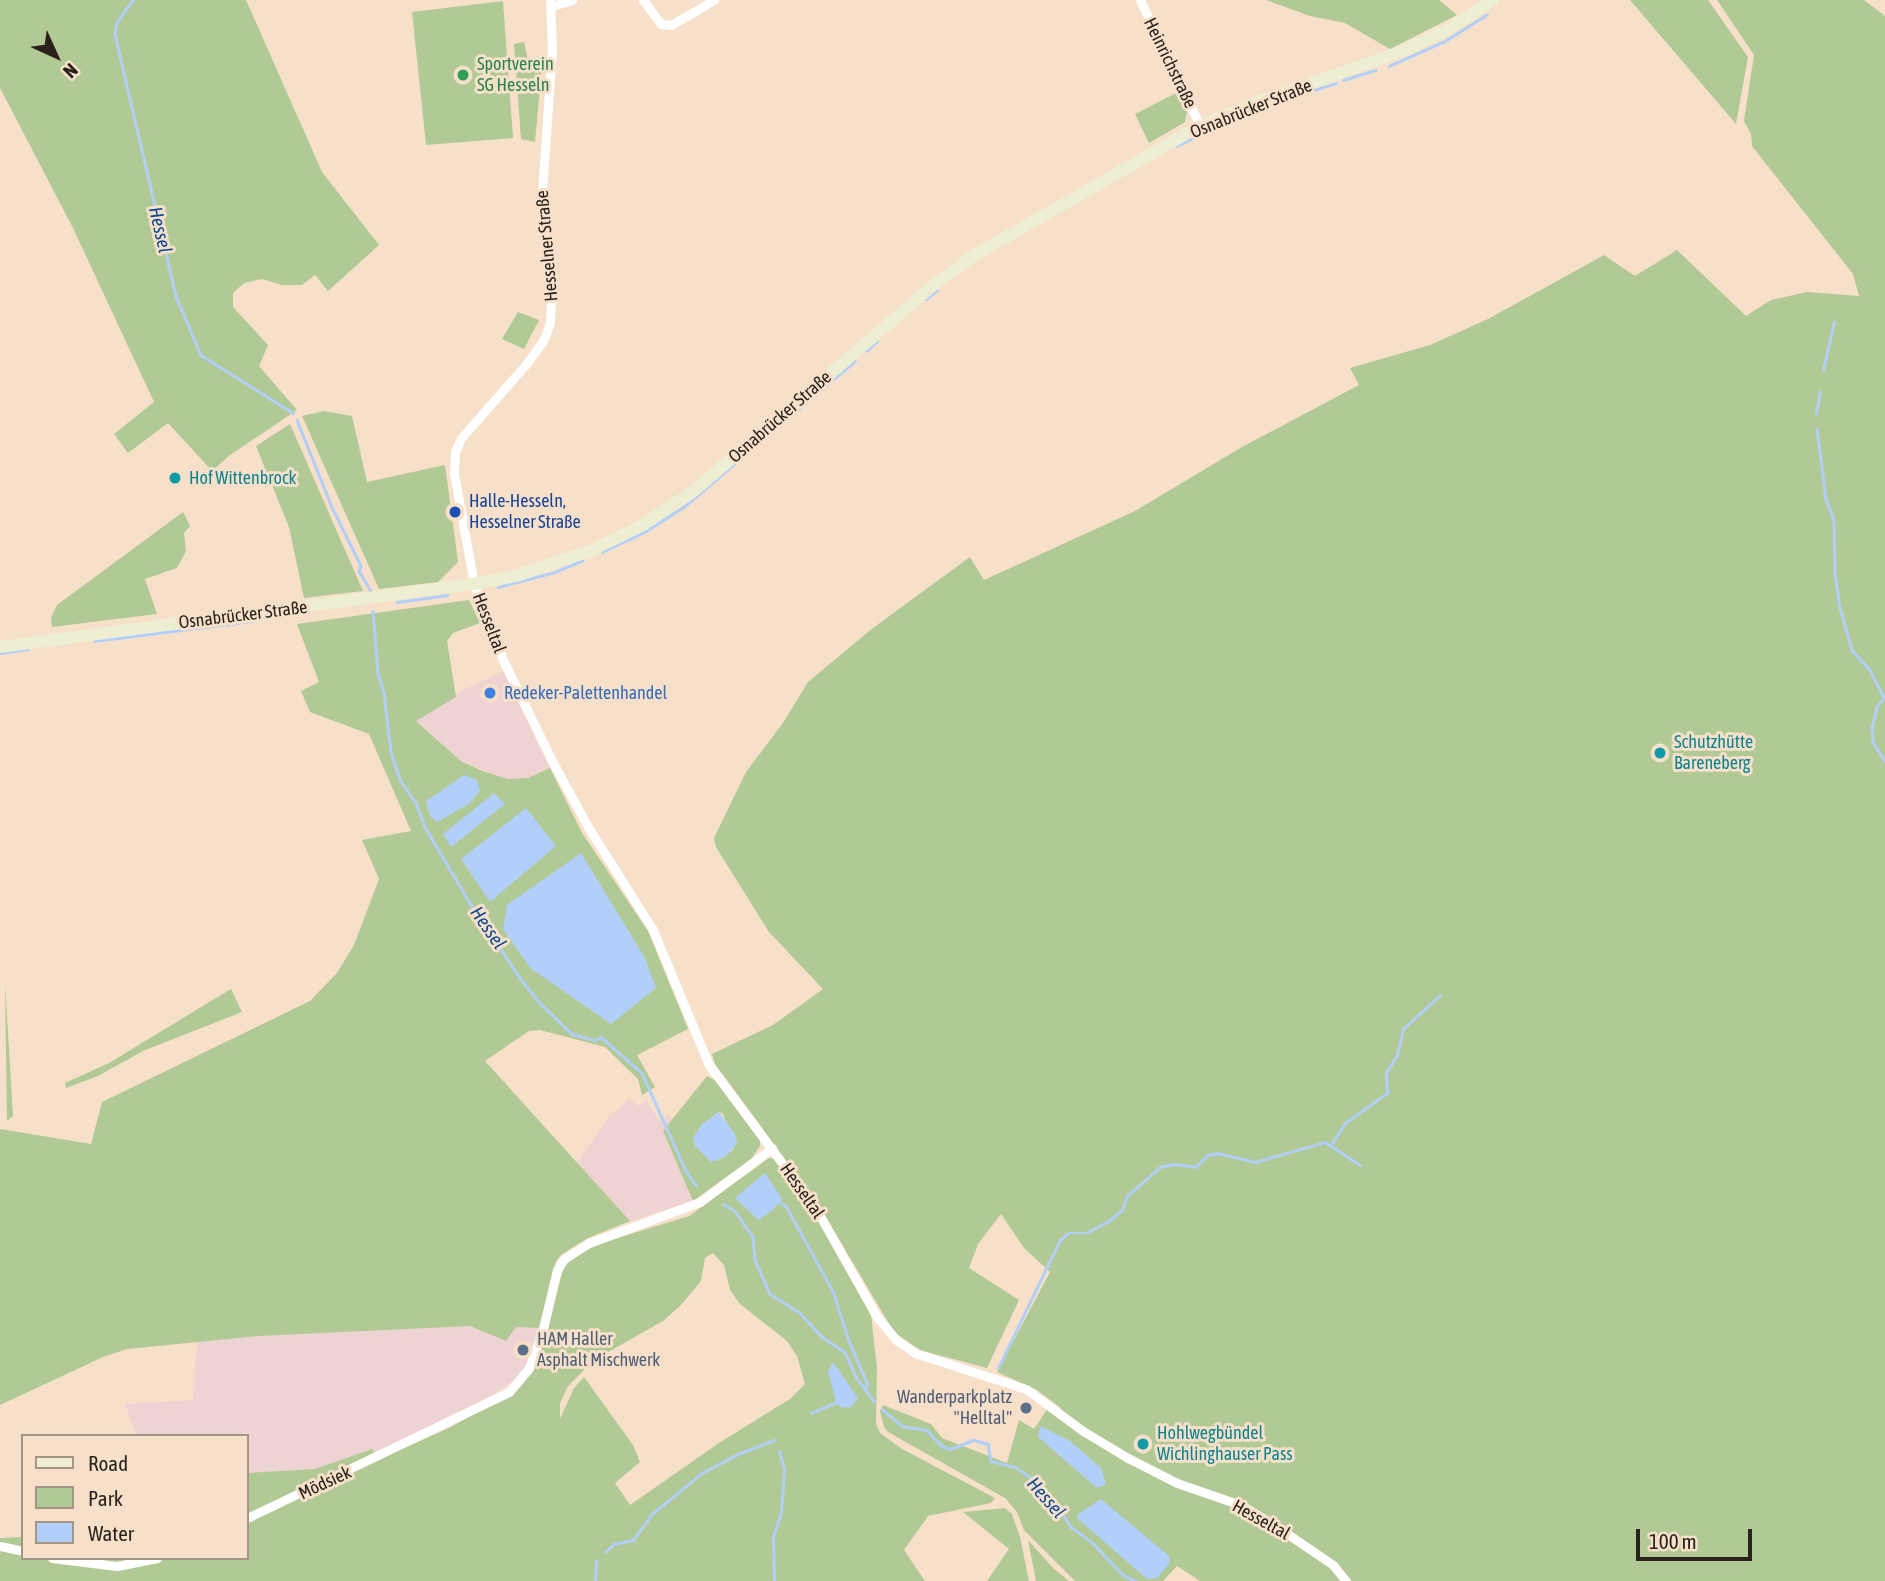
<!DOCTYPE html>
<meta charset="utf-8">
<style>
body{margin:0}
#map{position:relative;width:1885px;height:1581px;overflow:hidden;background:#f6e0ca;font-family:"Asap Condensed",sans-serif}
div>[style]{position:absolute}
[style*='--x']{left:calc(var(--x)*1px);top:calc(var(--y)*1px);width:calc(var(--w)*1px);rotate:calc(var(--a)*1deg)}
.commercial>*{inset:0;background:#eed3d2}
.industrial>*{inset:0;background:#eed3d5}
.green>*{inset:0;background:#b1c994}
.water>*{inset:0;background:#b2cffa}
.stream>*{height:2.5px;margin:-1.25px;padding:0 1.25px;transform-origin:1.25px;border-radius:1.25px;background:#b2cffa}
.street>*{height:9px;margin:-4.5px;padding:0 4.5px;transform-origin:4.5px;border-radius:4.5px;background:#fff}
.secondary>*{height:12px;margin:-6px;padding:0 6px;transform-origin:6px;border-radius:6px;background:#eeeed2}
.dots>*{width:19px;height:19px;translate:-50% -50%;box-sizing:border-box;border:4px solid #f6e0ca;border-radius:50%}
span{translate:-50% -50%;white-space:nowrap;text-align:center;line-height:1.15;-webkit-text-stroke:6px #f6e0ca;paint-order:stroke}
.street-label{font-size:18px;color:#2a221a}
.leisure-label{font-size:18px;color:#27864d}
.left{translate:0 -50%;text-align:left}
.culture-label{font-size:18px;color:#0d838f}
.transit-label{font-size:18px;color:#164399}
.shop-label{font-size:18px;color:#366cbe}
.service-label{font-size:18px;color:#4e5e75}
.right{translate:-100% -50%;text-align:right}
.water-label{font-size:19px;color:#094695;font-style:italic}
.legend{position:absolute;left:21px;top:1434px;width:228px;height:126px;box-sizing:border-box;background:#f6e0ca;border:2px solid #a49484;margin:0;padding:9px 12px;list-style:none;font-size:21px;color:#2a221a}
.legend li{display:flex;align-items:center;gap:14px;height:35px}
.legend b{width:35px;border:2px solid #a49484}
.north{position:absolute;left:21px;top:21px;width:70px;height:70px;-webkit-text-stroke:5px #f6e0ca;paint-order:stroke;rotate:135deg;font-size:19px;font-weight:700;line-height:28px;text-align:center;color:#2a221a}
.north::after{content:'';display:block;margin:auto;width:24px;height:32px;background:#2a221a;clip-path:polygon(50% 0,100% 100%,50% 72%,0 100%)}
.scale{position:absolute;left:1636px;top:1529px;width:116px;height:32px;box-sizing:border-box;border:4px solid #2a221a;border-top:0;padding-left:9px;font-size:21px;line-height:24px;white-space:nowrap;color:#2a221a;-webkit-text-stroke:5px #f6e0ca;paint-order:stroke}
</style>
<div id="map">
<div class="commercial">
<div style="clip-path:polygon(503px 671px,550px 768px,528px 778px,508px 779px,462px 762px,416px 720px,455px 697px,455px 694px)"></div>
<div style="clip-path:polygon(629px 1099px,638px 1106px,646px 1101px,660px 1121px,669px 1114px,672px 1120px,663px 1131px,693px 1201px,630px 1221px,576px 1164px,608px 1118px)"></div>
</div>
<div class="industrial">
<div style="clip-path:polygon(470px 1326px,505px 1341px,516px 1327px,539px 1328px,529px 1361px,514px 1380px,494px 1394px,375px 1455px,372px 1449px,315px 1469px,247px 1473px,247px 1436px,137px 1436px,125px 1404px,193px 1400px,197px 1342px,258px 1336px)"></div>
</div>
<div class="green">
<div style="clip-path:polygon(0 0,246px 0,322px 172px,379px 245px,328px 291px,315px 275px,302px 285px,282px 285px,262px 279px,244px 283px,233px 293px,233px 307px,268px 345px,259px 366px,297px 410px,230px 455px,212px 471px,168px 423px,128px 453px,114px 434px,154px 402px,73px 228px,0 88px)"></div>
<div style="clip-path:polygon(1266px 0,1439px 0,1457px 15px,1390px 49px,1345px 23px,1310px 16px)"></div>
<div style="clip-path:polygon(1630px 0,1708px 0,1748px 57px,1736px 124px)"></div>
<div style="clip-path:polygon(1717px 0,1864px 0,1885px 16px,1885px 1581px,1200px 1581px,1177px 1566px,1163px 1581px,1075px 1581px,1024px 1530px,1017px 1512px,1005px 1498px,888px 1432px,884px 1427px,880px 1411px,883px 1405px,931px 1424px,942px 1438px,1007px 1463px,1019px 1420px,1034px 1429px,1048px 1408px,1056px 1415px,1061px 1408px,1037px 1390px,997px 1372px,1050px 1272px,1024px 1248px,1001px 1214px,978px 1244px,969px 1268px,1019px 1300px,987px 1368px,920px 1350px,894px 1332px,818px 1204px,715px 1064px,712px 1054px,773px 1025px,823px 989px,769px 932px,716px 847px,714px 838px,746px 772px,783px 723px,808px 682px,873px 628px,970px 557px,984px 580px,1135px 511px,1242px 447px,1359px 385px,1350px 368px,1430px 345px,1488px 319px,1604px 255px,1635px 276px,1677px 250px,1746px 316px,1771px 300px,1807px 292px,1859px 296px,1853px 274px,1752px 146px,1751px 134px,1744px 121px,1754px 55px)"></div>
<div style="clip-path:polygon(503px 1px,513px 138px,426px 145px,412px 12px)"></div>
<div style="clip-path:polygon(524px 42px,528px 60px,542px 65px,535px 142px,521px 139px,514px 44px)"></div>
<div style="clip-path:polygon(1178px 92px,1187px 111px,1185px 122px,1149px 143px,1135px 114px)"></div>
<div style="clip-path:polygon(518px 312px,539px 320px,524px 349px,502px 339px)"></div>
<div style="clip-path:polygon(324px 411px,352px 416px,367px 482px,445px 465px,458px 562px,438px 582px,379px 589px,302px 416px)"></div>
<div style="clip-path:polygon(290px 424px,363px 591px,304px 598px,289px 527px,256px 446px)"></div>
<div style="clip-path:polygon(183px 512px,190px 526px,184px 533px,186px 551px,177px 568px,145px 579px,157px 614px,52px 627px,51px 618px,57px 605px)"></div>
<div style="clip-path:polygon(469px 600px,480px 623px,453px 633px,447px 641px,456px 697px,416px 721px,462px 762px,483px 771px,508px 779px,528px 778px,550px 768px,582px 833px,648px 931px,688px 1029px,637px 1055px,655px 1087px,642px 1095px,638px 1079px,605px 1047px,540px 1030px,529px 1031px,485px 1061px,630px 1221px,588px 1238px,562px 1254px,556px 1261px,539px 1328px,516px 1327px,506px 1341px,470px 1326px,258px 1336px,127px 1349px,103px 1357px,0 1405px,0 1129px,91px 1144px,102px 1102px,310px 1001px,337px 973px,354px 945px,379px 879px,362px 840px,411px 831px,369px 734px,310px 712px,301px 691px,319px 682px,297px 624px)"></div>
<div style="clip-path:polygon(5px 983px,13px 1116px,7px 1121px)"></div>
<div style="clip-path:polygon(231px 989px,242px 1012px,143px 1051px,98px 1076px,66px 1088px,65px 1083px,109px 1063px)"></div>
<div style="clip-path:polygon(evenodd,707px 1076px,716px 1081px,760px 1140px,760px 1146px,751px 1159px,693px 1201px,663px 1131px,707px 1076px,719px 1112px,723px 1114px,734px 1149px,717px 1161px,701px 1151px,701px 1125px,719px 1112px)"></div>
<div style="clip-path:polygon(evenodd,769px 1158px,774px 1159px,812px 1208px,871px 1315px,877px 1368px,876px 1424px,880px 1433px,902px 1449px,995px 1498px,991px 1503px,928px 1516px,904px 1550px,925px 1581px,0 1581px,0 1538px,23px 1537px,23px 1558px,247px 1558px,247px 1473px,315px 1469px,372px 1449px,379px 1459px,447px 1429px,511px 1394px,531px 1372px,564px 1267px,569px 1260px,592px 1246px,689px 1216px,769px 1158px,713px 1253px,724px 1265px,730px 1290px,740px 1304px,787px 1341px,797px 1356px,805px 1384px,790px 1399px,719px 1443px,630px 1505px,615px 1483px,640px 1462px,633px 1445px,584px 1377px,574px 1388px,560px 1419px,560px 1403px,568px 1386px,594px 1360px,663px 1321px,681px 1305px,701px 1281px,705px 1258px,713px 1253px)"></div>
<div style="clip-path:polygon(1005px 1508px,1012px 1514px,1020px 1537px,1029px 1581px,987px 1581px,1009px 1549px,963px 1512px)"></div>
<div style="clip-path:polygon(1028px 1540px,1054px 1569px,1069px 1581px,1036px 1581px)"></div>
</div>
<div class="water">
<div style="clip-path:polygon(464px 775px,477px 780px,480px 791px,469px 804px,437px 822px,430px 816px,426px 801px)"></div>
<div style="clip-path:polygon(494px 793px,505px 804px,451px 847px,443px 834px)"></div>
<div style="clip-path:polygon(526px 808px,556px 846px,490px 902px,461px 859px)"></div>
<div style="clip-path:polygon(581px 853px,645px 958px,656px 988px,611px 1024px,530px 968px,503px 929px,507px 905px)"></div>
<div style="clip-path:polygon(719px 1112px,735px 1134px,737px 1144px,725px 1157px,711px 1162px,695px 1146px,693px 1138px,701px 1125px)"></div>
<div style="clip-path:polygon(765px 1173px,782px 1199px,773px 1210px,758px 1220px,735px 1198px)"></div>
<div style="clip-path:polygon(833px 1362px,858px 1398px,851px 1407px,842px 1408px,836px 1402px,828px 1372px)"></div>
<div style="clip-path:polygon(1040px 1426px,1070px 1441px,1101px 1468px,1106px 1484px,1097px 1488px,1038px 1437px)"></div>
<div style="clip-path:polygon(1101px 1499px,1169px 1556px,1170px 1563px,1157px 1578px,1147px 1579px,1078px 1519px,1077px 1515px)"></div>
</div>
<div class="stream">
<div style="--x:133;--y:0;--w:28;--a:125"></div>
<div style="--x:117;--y:23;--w:11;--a:100"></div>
<div style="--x:115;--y:34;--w:269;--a:76.9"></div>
<div style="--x:176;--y:296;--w:64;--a:67"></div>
<div style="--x:201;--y:355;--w:109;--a:32.2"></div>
<div style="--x:1389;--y:66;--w:61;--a:-24.1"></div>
<div style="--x:1445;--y:41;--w:49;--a:-32.4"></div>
<div style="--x:1343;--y:80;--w:34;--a:-17"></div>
<div style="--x:1292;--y:97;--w:46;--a:-17.7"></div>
<div style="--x:1177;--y:146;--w:35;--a:-27"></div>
<div style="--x:926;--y:299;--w:14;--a:-39"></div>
<div style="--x:866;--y:351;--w:15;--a:-42"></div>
<div style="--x:1823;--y:370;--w:49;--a:-77.1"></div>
<div style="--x:1816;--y:414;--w:22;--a:-80"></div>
<div style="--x:297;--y:420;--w:94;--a:68.1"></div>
<div style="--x:332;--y:507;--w:66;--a:63.8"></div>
<div style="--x:361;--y:566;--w:5;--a:112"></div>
<div style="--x:359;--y:571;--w:23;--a:59"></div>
<div style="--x:1817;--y:429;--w:71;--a:82.7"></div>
<div style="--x:1826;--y:499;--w:22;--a:69"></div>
<div style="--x:1834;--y:520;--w:53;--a:88.9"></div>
<div style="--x:1835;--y:573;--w:34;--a:82"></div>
<div style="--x:1840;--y:607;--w:45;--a:74.4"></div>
<div style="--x:1852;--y:650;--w:27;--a:48"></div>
<div style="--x:1870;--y:670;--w:31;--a:63"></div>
<div style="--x:1884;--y:698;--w:11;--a:128"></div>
<div style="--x:1877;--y:707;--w:22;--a:103"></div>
<div style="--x:1872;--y:728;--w:14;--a:86"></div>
<div style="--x:1873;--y:742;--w:22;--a:58"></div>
<div style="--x:602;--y:552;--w:49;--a:-25.5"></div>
<div style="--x:646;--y:531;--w:46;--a:-32.7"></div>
<div style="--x:685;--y:506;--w:223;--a:-40.5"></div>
<div style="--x:498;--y:587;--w:59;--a:-14.7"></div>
<div style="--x:555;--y:572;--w:30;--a:-23"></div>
<div style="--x:397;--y:602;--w:51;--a:-7.8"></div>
<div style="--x:373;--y:611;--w:62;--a:85.4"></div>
<div style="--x:378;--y:673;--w:21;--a:73"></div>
<div style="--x:384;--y:693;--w:59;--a:83.2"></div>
<div style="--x:391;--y:752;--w:29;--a:72"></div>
<div style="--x:400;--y:780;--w:28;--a:55"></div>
<div style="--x:416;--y:803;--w:26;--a:69"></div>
<div style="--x:425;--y:827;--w:88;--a:59.4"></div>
<div style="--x:470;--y:903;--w:90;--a:56.3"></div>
<div style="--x:520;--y:978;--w:35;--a:51"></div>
<div style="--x:542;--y:1005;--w:42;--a:44"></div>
<div style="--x:572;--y:1034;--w:24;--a:15"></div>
<div style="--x:595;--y:1040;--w:7;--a:-27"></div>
<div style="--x:601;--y:1037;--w:55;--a:41.3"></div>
<div style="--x:642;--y:1073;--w:107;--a:65.8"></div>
<div style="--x:686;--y:1171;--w:17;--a:54"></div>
<div style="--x:94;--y:641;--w:159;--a:-7.2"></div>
<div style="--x:0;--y:653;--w:28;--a:-8"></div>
<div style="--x:1332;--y:1143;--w:24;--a:-57"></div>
<div style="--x:1345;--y:1123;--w:52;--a:-35.5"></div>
<div style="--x:1387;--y:1093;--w:20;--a:-93"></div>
<div style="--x:1386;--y:1073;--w:21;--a:-59"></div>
<div style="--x:1397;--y:1055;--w:27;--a:-77"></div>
<div style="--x:1403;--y:1029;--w:50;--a:-42.6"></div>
<div style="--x:780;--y:1202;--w:7;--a:34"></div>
<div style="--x:786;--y:1206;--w:97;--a:61.1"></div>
<div style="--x:833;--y:1291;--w:52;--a:72.3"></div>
<div style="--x:849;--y:1341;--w:48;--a:66.6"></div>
<div style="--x:868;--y:1385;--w:5;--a:127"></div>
<div style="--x:723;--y:1204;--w:14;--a:30"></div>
<div style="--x:735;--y:1211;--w:32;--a:55"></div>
<div style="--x:753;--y:1237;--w:23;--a:85"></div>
<div style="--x:755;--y:1260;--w:37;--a:66"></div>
<div style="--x:770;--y:1294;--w:34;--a:32"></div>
<div style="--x:799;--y:1312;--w:33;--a:47"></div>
<div style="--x:821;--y:1336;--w:29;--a:34"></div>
<div style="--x:845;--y:1352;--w:27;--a:66"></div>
<div style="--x:856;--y:1377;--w:30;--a:53"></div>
<div style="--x:998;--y:1368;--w:142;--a:-64.2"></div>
<div style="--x:1060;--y:1240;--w:11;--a:-41"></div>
<div style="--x:1068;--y:1233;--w:18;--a:0"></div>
<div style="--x:1086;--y:1233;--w:27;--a:-28"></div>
<div style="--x:1110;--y:1220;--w:16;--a:-40"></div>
<div style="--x:1122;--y:1210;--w:15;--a:-70"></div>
<div style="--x:1127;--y:1196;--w:44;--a:-41.3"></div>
<div style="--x:1160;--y:1167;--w:13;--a:-13"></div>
<div style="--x:1173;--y:1164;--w:23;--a:7"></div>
<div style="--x:1196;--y:1167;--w:16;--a:-47"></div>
<div style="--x:1207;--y:1155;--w:10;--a:-11"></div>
<div style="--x:1217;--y:1153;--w:39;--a:13"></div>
<div style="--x:1255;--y:1162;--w:73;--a:-15.9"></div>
<div style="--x:1325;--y:1142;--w:42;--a:33.3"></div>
<div style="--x:882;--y:1409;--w:26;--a:40"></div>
<div style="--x:902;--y:1426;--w:25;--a:9"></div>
<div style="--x:927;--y:1430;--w:22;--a:47"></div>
<div style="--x:942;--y:1446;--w:9;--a:21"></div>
<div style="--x:950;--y:1449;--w:26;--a:-21"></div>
<div style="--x:974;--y:1440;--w:15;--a:16"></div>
<div style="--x:988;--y:1444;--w:17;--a:80"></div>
<div style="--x:991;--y:1461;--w:25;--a:14"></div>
<div style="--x:1015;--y:1467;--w:27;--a:34"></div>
<div style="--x:1037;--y:1482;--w:17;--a:45"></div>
<div style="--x:1049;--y:1494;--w:40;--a:56"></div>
<div style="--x:1071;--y:1527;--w:27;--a:36"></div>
<div style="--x:1093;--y:1543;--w:44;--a:46.8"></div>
<div style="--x:1123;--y:1575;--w:14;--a:25"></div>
<div style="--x:811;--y:1413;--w:28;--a:-23"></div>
<div style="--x:605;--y:1552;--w:12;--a:-42"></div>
<div style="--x:614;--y:1544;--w:19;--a:-12"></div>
<div style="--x:633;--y:1540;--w:32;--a:-54"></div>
<div style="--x:652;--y:1514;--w:65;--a:-39.4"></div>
<div style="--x:702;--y:1473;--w:41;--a:-27.8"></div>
<div style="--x:738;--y:1454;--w:39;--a:-21"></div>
<div style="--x:595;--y:1581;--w:20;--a:-87"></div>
<div style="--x:774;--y:1581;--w:44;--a:-91.3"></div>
<div style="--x:773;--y:1537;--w:25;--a:-72"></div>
<div style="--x:781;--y:1513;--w:44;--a:-86.1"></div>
<div style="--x:784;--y:1469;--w:18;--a:-106"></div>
</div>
<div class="street">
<div style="--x:550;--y:0;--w:49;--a:87.7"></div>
<div style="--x:552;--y:49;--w:157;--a:94"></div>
<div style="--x:541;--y:206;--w:96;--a:84"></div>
<div style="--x:551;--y:301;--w:22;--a:93"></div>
<div style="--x:550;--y:323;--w:19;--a:111"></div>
<div style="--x:543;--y:341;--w:27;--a:126"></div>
<div style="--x:527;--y:363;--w:100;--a:131.3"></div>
<div style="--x:461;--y:438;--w:15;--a:113"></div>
<div style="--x:455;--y:452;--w:21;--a:93"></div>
<div style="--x:454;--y:473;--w:113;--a:79.8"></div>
<div style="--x:474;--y:584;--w:81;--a:69.1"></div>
<div style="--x:503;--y:660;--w:110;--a:64.1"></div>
<div style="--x:551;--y:759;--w:77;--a:61.4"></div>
<div style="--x:588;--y:827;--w:122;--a:57.7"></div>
<div style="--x:653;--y:930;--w:146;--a:67.5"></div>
<div style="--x:709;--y:1065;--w:177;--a:53.3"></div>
<div style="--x:815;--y:1207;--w:126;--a:60.6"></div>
<div style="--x:877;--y:1317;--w:30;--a:50"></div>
<div style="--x:896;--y:1340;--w:23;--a:34"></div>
<div style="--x:915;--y:1353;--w:117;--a:18"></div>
<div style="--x:1026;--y:1389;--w:71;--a:36.4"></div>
<div style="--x:1083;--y:1431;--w:52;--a:31"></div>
<div style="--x:1128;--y:1458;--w:55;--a:27"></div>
<div style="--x:1177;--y:1483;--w:68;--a:19"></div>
<div style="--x:1241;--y:1505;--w:37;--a:31"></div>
<div style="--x:1273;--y:1524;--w:73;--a:34.3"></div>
<div style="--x:1333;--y:1565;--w:21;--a:51"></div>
<div style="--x:643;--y:0;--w:30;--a:53"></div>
<div style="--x:661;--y:24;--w:10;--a:6"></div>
<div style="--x:671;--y:25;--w:50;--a:-30.2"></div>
<div style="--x:1140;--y:0;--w:140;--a:64.5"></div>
<div style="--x:552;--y:6;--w:21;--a:-17"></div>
<div style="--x:247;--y:1518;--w:291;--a:-25.7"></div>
<div style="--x:509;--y:1392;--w:31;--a:-50"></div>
<div style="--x:529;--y:1368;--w:41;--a:-70.3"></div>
<div style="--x:543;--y:1329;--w:61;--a:-76.7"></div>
<div style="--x:557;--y:1270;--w:13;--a:-58"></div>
<div style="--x:564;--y:1259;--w:30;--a:-33"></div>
<div style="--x:589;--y:1243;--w:118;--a:-20.3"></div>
<div style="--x:700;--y:1202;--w:90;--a:-36.9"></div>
<div style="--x:0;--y:1546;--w:24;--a:12"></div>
<div style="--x:52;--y:1558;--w:65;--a:7"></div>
<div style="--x:117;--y:1566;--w:41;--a:-11.3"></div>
</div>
<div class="secondary">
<div style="--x:0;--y:647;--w:478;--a:-7.6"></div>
<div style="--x:474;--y:584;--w:43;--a:-10.8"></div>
<div style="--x:516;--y:576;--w:78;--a:-18.7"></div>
<div style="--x:590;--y:551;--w:59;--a:-26.1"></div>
<div style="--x:643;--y:525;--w:61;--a:-33.7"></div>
<div style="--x:694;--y:491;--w:311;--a:-40.7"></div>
<div style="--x:930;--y:288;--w:54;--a:-36.7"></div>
<div style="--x:973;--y:256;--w:262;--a:-29.8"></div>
<div style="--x:1200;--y:126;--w:63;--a:-22.5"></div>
<div style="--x:1258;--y:102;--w:154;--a:-19.4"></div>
<div style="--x:1403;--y:51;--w:47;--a:-25.5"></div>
<div style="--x:1445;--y:31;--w:57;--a:-32.9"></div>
</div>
<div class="dots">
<div style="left:463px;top:75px;background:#2e9e5b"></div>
<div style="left:175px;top:478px;background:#0f9aa8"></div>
<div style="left:455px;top:512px;background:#1a4fb4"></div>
<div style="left:490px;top:693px;background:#3f7fe0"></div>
<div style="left:1660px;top:753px;background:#0f9aa8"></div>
<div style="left:523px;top:1350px;background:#5c6f8a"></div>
<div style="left:1026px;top:1408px;background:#5c6f8a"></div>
<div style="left:1143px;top:1444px;background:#0f9aa8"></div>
</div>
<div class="street-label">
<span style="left:1170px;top:63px;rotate:64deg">Heinrichstraße</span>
<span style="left:1251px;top:109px;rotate:-22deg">Osnabrücker Straße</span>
<span style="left:547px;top:246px;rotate:-95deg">Hesselner Straße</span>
<span style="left:780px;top:417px;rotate:-41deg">Osnabrücker Straße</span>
<span style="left:243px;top:615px;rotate:-7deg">Osnabrücker Straße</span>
<span style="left:489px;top:623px;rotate:69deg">Hesseltal</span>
<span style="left:802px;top:1191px;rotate:55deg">Hesseltal</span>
<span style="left:325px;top:1483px;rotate:-25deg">Mödsiek</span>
<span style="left:1261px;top:1520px;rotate:29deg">Hesseltal</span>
</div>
<div class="leisure-label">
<span class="left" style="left:477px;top:75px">Sportverein<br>SG Hesseln</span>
</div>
<div class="culture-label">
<span class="left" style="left:189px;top:478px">Hof Wittenbrock</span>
<span class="left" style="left:1674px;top:753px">Schutzhütte<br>Bareneberg</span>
<span class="left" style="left:1157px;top:1444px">Hohlwegbündel<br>Wichlinghauser Pass</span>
</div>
<div class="transit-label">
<span class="left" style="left:469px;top:512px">Halle-Hesseln,<br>Hesselner Straße</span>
</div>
<div class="shop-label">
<span class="left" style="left:504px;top:693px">Redeker-Palettenhandel</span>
</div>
<div class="service-label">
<span class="left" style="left:537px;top:1350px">HAM Haller<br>Asphalt Mischwerk</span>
<span class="right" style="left:1012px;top:1408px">Wanderparkplatz<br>"Helltal"</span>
</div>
<div class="water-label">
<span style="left:160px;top:230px;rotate:77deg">Hessel</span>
<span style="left:488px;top:928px;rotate:55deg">Hessel</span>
<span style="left:1046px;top:1498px;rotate:49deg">Hessel</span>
</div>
<ul class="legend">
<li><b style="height:9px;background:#eeeed2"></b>Road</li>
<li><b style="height:19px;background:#b1c994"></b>Park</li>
<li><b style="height:19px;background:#b2cffa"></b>Water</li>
</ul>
<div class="north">N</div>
<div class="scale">100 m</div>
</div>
